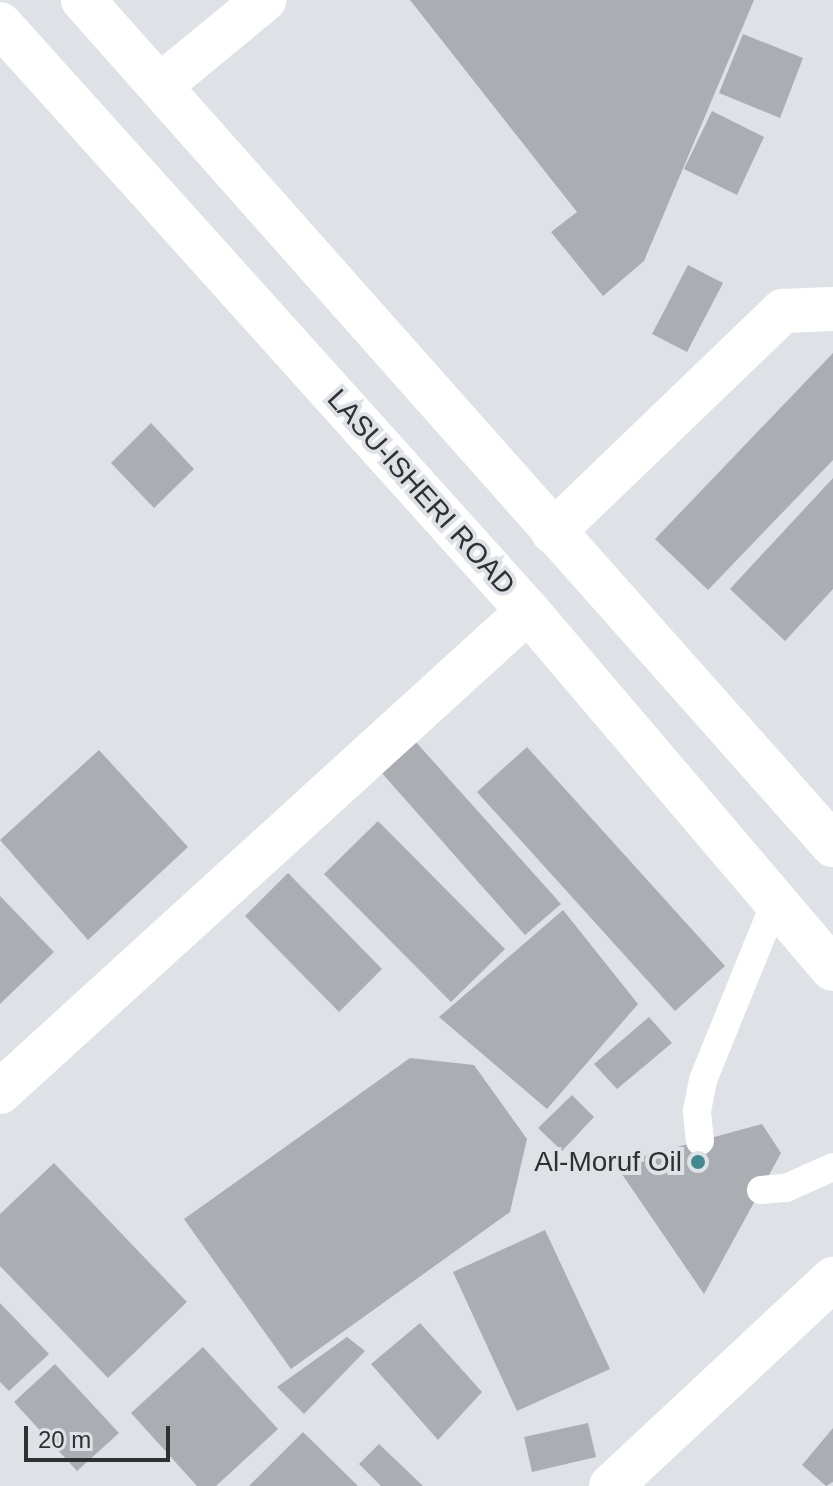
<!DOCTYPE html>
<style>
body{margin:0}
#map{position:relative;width:833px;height:1486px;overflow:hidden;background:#dee2e7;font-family:Helvetica,sans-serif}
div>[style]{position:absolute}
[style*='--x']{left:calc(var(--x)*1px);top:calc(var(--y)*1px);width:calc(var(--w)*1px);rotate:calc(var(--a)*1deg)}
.building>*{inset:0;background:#aaadb2}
.service>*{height:28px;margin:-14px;padding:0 14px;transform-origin:14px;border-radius:14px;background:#fff}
.minor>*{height:44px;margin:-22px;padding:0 22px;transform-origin:22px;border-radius:22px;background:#fff}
.primary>*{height:44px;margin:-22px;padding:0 22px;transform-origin:22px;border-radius:22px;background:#fff}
.dots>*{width:22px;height:22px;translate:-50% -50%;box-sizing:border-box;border:4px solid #dee2e7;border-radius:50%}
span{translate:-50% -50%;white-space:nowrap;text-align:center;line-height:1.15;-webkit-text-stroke:8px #dee2e7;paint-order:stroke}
.street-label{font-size:28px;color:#2f3032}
.poi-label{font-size:28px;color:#2f3032}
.right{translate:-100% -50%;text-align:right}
.scale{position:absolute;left:24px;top:1426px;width:146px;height:36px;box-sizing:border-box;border:4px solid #2f3032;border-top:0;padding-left:10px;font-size:24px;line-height:28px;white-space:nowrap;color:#2f3032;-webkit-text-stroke:6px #dee2e7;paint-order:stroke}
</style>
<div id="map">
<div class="building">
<div style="clip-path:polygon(410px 0,754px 0,644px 261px,603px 296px,551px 232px,577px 212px)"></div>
<div style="clip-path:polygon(743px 34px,803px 58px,780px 118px,719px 93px)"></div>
<div style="clip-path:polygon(712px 111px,764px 137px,737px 195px,684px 169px)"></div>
<div style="clip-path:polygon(688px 265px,723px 283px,687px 352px,652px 334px)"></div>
<div style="clip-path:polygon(833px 353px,833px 460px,708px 590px,655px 539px)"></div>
<div style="clip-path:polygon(151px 423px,194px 469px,154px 508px,111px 463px)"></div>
<div style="clip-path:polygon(833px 478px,833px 589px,785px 641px,730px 589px)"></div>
<div style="clip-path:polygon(415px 741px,561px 904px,525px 935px,381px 772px)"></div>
<div style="clip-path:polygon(527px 747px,725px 966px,675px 1011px,477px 792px)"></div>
<div style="clip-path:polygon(99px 750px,188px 847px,88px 940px,0 840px)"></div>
<div style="clip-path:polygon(378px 821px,505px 949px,451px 1002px,324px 874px)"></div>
<div style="clip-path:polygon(288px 873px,382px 969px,339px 1012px,245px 916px)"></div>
<div style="clip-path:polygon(0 896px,54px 952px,0 1004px)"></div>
<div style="clip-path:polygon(563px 910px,638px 1004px,547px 1109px,439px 1017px)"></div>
<div style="clip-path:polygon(649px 1017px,672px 1043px,617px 1089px,594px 1064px)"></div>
<div style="clip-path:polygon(410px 1058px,474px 1065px,527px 1139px,510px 1212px,291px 1369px,184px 1219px)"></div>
<div style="clip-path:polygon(572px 1095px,594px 1117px,562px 1151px,538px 1128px)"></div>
<div style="clip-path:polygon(762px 1124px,781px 1153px,704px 1294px,615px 1164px)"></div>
<div style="clip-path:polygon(54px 1163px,187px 1302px,108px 1378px,0 1266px,0 1214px)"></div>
<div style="clip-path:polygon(545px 1230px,610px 1369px,517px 1411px,453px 1272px)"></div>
<div style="clip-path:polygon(0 1303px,49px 1354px,9px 1391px,0 1382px)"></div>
<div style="clip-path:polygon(420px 1323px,482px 1392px,438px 1440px,371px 1364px)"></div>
<div style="clip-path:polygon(347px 1337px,365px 1351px,304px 1414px,277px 1387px)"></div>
<div style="clip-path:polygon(203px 1347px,278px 1429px,216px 1486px,197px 1486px,131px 1413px)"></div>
<div style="clip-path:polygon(55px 1364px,119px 1433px,77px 1471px,14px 1402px)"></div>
<div style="clip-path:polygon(588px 1423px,596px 1457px,532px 1472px,524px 1437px)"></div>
<div style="clip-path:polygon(833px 1428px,833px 1482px,826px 1486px,802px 1465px)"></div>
<div style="clip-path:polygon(303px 1432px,358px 1486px,249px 1486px)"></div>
<div style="clip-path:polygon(379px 1444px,423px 1486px,381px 1486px,359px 1464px)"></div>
</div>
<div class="service">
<div style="--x:700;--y:1141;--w:30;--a:-96"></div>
<div style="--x:697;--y:1111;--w:32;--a:-79"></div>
<div style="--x:703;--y:1080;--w:191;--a:-67.9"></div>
<div style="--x:761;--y:1190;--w:25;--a:-5"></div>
<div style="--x:786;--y:1188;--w:51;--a:-24.1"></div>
</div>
<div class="minor">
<div style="--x:161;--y:85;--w:134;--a:-39.5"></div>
<div style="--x:553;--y:532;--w:319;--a:-43.9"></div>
<div style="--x:783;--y:311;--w:50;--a:-2.3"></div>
<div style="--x:0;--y:1092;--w:714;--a:-42.33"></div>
<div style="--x:611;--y:1486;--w:304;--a:-43"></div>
</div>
<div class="primary">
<div style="--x:83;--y:0;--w:1130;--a:48.41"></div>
<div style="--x:0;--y:24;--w:790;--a:48.03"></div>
<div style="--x:528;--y:611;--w:470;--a:49.6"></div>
</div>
<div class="dots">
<div style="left:698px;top:1162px;background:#41898f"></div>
</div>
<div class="street-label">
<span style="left:421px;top:492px;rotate:48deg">LASU-ISHERI ROAD</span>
</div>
<div class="poi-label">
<span class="right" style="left:682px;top:1162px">Al-Moruf Oil</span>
</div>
<div class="scale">20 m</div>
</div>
